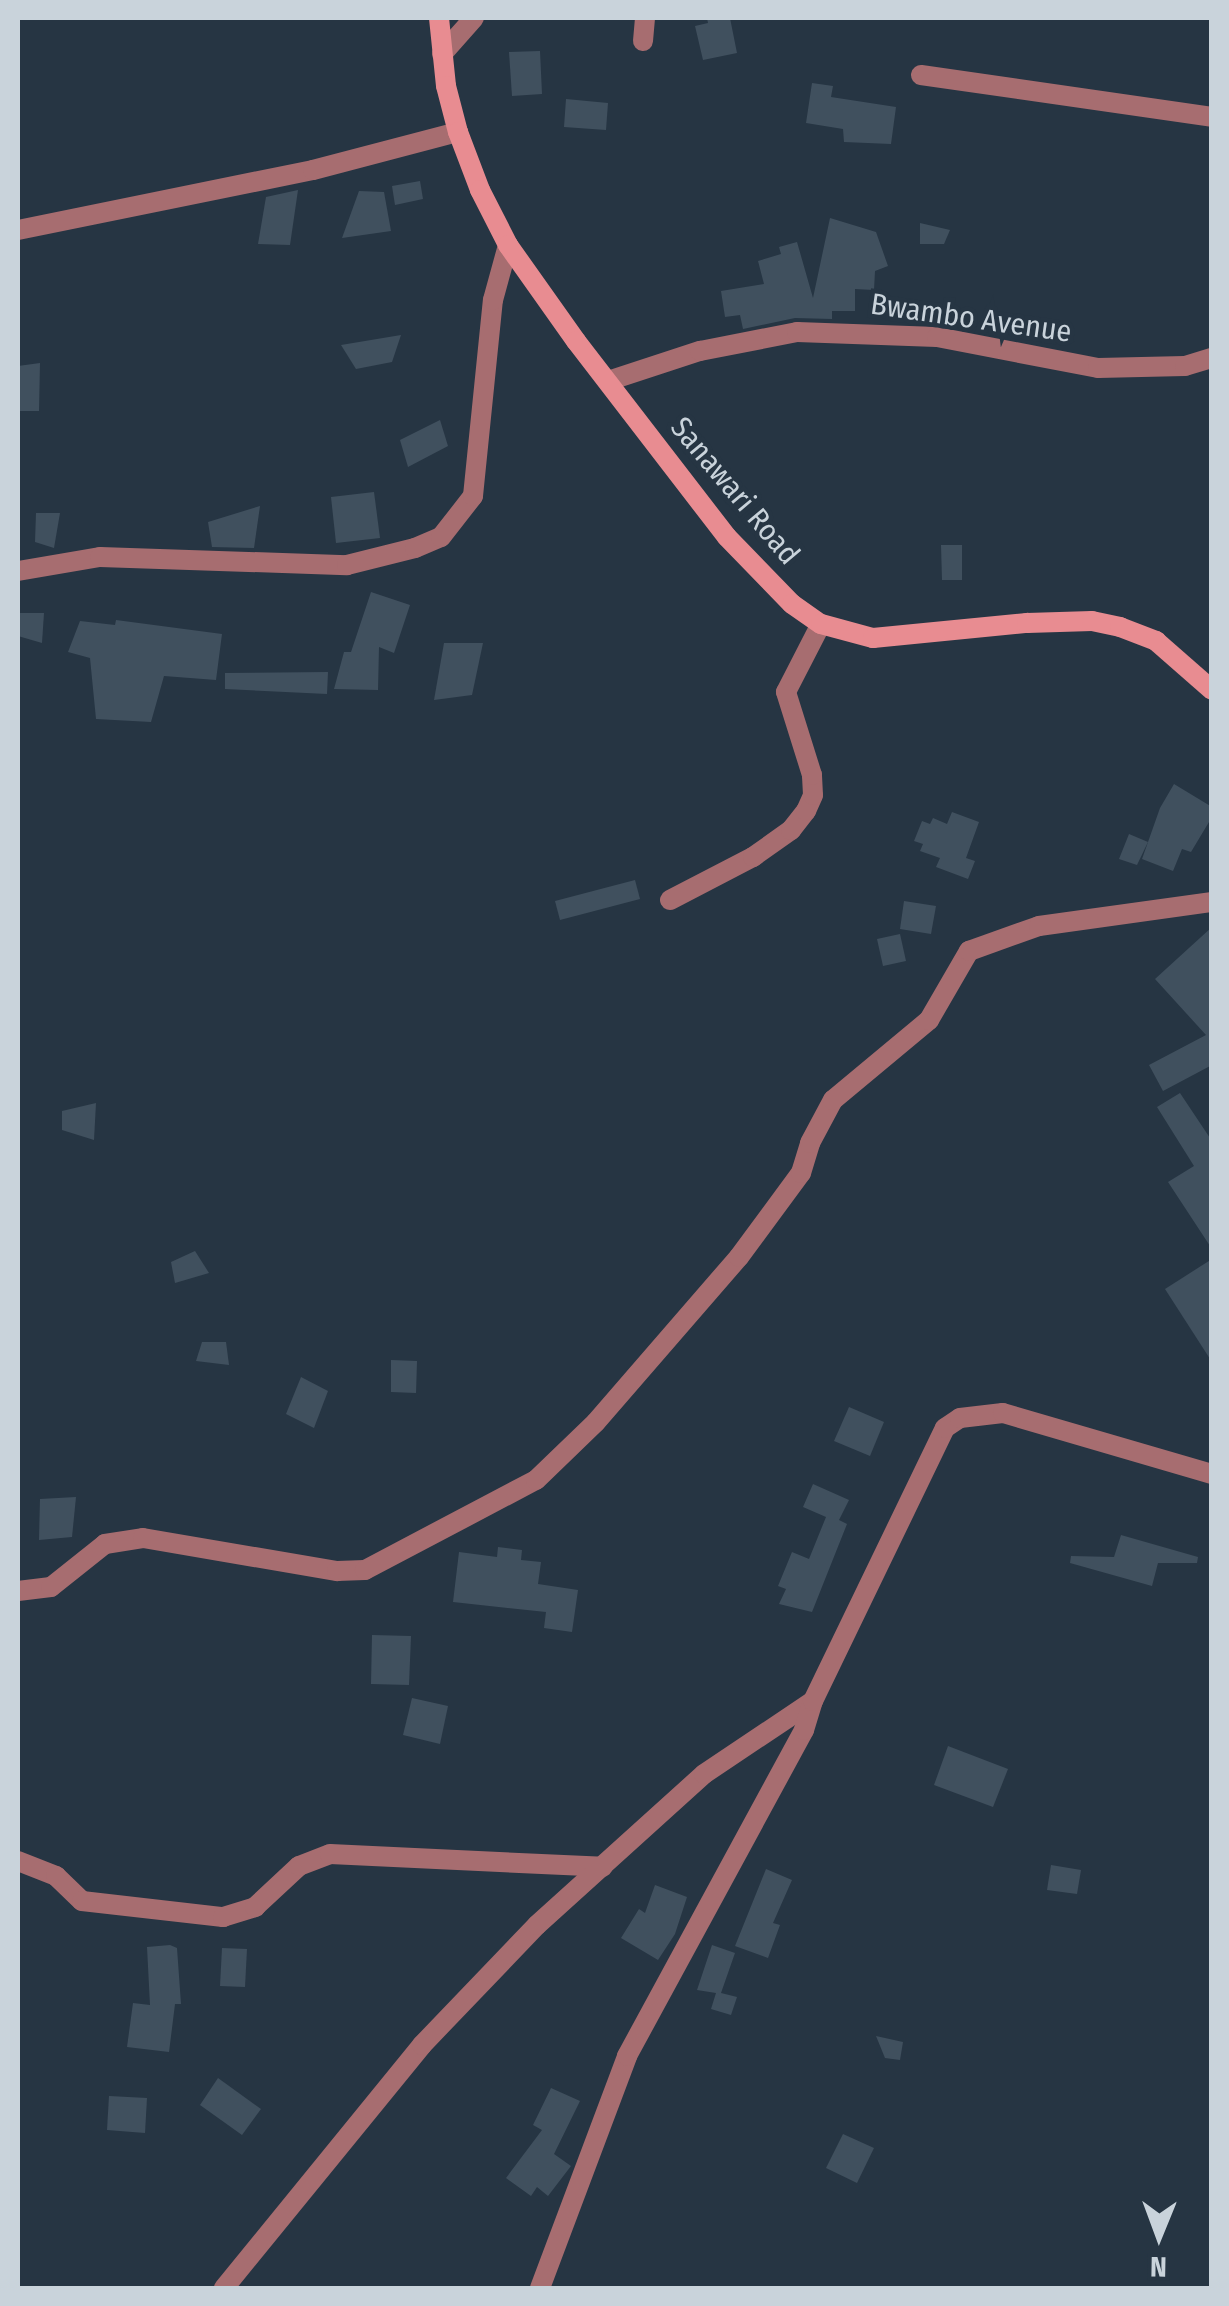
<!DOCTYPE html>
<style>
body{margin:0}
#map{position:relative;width:1229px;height:2306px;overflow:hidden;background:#263543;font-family:"Fira Sans Condensed",sans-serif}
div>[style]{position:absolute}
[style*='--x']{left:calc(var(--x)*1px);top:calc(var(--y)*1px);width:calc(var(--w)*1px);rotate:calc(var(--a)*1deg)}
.building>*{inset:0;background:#40505e}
.street>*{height:20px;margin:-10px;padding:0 10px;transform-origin:10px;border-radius:10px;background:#a76d70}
.secondary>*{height:20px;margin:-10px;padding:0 10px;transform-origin:10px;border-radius:10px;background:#e88c91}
span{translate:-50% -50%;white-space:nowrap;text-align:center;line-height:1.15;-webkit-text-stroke:9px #263543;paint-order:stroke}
.street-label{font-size:30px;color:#c9d3db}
.frame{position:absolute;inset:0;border:20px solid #c9d3db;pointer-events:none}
.north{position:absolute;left:1109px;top:2186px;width:100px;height:100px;-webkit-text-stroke:8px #263543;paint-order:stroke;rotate:181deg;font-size:28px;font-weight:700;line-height:40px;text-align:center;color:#c9d3db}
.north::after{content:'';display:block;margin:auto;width:35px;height:45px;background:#c9d3db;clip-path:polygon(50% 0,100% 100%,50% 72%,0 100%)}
</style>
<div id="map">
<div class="building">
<div style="clip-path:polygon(707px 18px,730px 18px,737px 53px,703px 60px,695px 26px,708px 23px)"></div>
<div style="clip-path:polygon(540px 51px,542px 94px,512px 96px,509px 52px)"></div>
<div style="clip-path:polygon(812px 83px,833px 86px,831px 97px,896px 107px,891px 144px,844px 142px,843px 129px,806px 123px)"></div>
<div style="clip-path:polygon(566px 99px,608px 103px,606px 130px,564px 127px)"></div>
<div style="clip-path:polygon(420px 181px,423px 199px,395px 205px,392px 186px)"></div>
<div style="clip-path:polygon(298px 190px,290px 245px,258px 244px,266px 197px)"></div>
<div style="clip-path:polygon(359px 191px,384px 192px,391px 231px,342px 238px)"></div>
<div style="clip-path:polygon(830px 218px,876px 232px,888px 266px,875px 271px,874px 290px,855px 289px,855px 311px,832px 311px,832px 319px,795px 318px,743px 329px,740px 315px,725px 317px,721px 291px,764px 284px,758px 261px,781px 254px,779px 247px,797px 242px,813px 298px)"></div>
<div style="clip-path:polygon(920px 223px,950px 230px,944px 244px,920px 244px)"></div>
<div style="clip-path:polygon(401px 335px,392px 362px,356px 369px,341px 345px)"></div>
<div style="clip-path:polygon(40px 363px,39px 411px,18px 411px,18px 366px)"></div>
<div style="clip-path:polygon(440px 420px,448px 446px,408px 467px,400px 440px)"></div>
<div style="clip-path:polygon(374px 492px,380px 538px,336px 543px,331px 497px)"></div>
<div style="clip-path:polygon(260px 506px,254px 548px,212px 547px,208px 522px)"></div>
<div style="clip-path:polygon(36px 513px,60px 513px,54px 548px,35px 542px)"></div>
<div style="clip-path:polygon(941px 545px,962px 545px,962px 580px,942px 580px)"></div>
<div style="clip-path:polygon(371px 592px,410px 605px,394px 653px,379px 647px,378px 690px,334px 689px,344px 652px,351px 652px)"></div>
<div style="clip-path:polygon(18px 613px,44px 613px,42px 643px,18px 636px)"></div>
<div style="clip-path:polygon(116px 620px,222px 634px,216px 680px,164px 676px,151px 722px,96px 719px,90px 658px,68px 652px,80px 621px,115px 625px)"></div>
<div style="clip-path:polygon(444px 643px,483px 643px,472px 695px,434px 700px)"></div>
<div style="clip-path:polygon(328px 672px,327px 694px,225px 689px,225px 673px)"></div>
<div style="clip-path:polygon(1174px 784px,1212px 807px,1212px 817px,1191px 852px,1182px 849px,1173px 871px,1142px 859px,1160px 808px)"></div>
<div style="clip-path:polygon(952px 812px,979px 822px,966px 858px,975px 861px,968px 879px,936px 867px,940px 858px,920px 851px,923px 844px,914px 841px,922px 821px,930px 824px,933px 818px,947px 824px)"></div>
<div style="clip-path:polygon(1129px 834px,1148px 842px,1137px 865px,1119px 859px)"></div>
<div style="clip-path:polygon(635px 880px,640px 899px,560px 920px,555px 901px)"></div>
<div style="clip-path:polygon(904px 901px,936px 906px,931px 934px,900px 929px)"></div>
<div style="clip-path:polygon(1212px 927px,1212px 1065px,1163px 1091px,1149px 1065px,1206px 1035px,1155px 979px)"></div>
<div style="clip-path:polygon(900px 934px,906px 961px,883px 966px,877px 939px)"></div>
<div style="clip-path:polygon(1180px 1093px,1212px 1141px,1212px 1249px,1168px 1182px,1194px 1166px,1157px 1107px)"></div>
<div style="clip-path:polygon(96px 1103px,94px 1140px,62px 1130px,62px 1111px)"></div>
<div style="clip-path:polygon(195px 1251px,209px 1273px,175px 1283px,171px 1262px)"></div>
<div style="clip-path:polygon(1212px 1259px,1212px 1362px,1165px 1289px)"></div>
<div style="clip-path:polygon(202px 1342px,226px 1342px,229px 1365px,196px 1361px)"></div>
<div style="clip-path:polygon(391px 1360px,417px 1361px,416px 1393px,391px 1392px)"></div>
<div style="clip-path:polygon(301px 1377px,328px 1391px,314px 1428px,286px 1414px)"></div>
<div style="clip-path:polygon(849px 1407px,884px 1422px,870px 1456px,834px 1441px)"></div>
<div style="clip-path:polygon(813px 1484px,849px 1500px,839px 1520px,847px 1524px,812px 1612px,779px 1604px,786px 1589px,778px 1586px,792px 1552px,809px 1559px,826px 1517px,803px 1507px)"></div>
<div style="clip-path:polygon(76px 1497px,72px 1537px,39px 1540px,40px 1499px)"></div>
<div style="clip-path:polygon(1121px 1535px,1198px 1557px,1197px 1563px,1158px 1563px,1152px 1586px,1070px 1563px,1071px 1556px,1114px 1557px)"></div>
<div style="clip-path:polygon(498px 1547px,522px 1550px,521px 1560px,541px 1562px,538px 1584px,578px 1590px,572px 1632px,544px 1628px,546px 1612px,453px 1602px,459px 1552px,497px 1557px)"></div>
<div style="clip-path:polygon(372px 1635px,411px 1636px,409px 1685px,371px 1684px)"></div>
<div style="clip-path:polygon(412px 1698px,448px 1706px,440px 1744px,403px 1735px)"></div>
<div style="clip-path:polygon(948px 1746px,1008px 1769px,993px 1807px,934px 1785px)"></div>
<div style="clip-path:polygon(1051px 1865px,1081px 1870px,1077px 1894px,1047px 1890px)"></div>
<div style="clip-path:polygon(766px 1869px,792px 1880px,773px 1923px,780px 1925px,768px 1958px,735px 1946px)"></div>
<div style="clip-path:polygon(655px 1885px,687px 1897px,675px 1934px,658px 1960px,621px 1938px,639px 1909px,645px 1913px)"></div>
<div style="clip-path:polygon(170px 1945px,177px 1948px,181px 2004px,175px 2004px,169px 2052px,127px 2047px,133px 2003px,150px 2005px,147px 1947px)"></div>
<div style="clip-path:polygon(712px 1945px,735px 1953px,721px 1993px,737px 1997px,731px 2015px,711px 2009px,716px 1993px,697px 1990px)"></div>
<div style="clip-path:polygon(222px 1948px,247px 1949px,245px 1987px,220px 1986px)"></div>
<div style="clip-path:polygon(876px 2036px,903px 2042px,900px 2060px,885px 2058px)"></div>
<div style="clip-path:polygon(218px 2078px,261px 2109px,242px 2135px,200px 2105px)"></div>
<div style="clip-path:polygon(551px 2088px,580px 2101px,554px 2154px,571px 2166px,548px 2196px,537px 2187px,531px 2196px,506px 2178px,542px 2130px,533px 2125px)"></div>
<div style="clip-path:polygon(109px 2096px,147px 2098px,145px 2133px,107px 2130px)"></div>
<div style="clip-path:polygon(843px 2134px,874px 2148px,857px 2183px,826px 2168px)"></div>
</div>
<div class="street">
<div style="--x:643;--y:41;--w:23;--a:-85"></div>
<div style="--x:442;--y:54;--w:48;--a:-48.4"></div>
<div style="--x:921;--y:75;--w:294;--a:8.2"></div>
<div style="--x:18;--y:230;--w:301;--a:-11.5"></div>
<div style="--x:313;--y:170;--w:150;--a:-14.7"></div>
<div style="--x:608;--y:381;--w:97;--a:-18.1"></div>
<div style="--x:700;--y:351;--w:99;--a:-11.1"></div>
<div style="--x:797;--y:332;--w:140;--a:2"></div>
<div style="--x:937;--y:337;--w:164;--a:10.9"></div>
<div style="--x:1098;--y:368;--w:87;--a:-1.3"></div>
<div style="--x:1185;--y:366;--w:28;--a:-17"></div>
<div style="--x:18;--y:571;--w:83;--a:-9.7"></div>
<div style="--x:100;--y:557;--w:247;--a:1.9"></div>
<div style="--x:347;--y:565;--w:70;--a:-14"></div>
<div style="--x:415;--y:548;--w:28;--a:-23"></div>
<div style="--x:441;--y:537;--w:52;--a:-52"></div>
<div style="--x:473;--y:496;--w:197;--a:-84.2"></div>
<div style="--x:493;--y:300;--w:57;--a:-74.7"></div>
<div style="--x:670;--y:900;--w:93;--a:-27.4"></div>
<div style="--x:753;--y:857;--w:47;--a:-35.4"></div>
<div style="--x:791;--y:830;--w:24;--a:-52"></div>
<div style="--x:806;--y:811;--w:17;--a:-66"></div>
<div style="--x:813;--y:795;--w:20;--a:-93"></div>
<div style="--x:812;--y:775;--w:87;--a:-107.4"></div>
<div style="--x:786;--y:692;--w:76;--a:-62.8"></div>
<div style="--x:18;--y:1591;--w:33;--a:-7"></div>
<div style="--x:51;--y:1587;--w:69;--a:-38.5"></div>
<div style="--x:105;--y:1544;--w:38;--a:-9"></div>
<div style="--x:143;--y:1538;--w:197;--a:9.7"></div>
<div style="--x:337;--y:1571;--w:28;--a:-2"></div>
<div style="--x:365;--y:1570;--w:193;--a:-27.8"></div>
<div style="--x:536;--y:1480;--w:83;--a:-44"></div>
<div style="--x:596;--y:1422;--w:218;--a:-49.1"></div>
<div style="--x:739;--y:1257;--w:104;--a:-53.6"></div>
<div style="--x:801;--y:1173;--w:31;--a:-73"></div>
<div style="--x:810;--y:1143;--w:49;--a:-61.9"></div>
<div style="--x:833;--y:1100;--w:125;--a:-39.8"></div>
<div style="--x:929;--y:1020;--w:80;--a:-59.9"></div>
<div style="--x:969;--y:951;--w:74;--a:-19.7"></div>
<div style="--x:1039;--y:926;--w:175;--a:-7.9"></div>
<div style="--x:18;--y:1861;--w:41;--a:21.5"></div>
<div style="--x:56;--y:1876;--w:36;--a:44"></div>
<div style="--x:82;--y:1901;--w:142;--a:6.5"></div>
<div style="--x:223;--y:1917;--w:34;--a:-17"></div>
<div style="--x:255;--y:1907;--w:60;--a:-43"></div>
<div style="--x:299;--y:1866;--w:33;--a:-21"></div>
<div style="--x:330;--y:1854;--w:273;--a:2.7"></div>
<div style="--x:224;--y:2288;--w:313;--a:-50.8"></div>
<div style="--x:422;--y:2045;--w:166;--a:-46.2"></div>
<div style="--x:537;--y:1925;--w:225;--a:-42.1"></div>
<div style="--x:704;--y:1774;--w:131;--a:-33.8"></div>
<div style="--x:540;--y:2288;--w:248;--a:-69.4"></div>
<div style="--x:627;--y:2056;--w:371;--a:-61.5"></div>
<div style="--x:804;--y:1730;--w:30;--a:-73"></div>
<div style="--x:813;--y:1701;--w:303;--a:-64.2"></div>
<div style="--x:945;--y:1428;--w:18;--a:-34"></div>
<div style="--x:960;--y:1418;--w:43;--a:-6.6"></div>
<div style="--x:1003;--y:1413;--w:218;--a:16.3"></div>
</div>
<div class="secondary">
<div style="--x:439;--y:18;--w:68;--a:84.1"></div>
<div style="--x:446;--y:86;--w:48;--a:75.4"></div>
<div style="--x:458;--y:132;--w:62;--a:69.2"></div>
<div style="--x:480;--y:190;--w:62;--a:63"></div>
<div style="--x:508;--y:245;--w:118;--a:54.7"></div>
<div style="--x:576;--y:341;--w:247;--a:52.4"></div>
<div style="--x:727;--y:537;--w:93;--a:45.9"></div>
<div style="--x:792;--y:604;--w:35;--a:35"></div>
<div style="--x:821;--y:624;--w:54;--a:15.1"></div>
<div style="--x:873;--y:638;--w:155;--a:-5.6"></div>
<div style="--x:1027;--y:623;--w:65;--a:-1.8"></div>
<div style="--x:1092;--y:621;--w:29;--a:12"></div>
<div style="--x:1120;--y:627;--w:39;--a:21"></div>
<div style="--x:1156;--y:641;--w:74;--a:41.2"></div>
</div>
<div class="street-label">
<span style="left:971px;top:318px;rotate:8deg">Bwambo Avenue</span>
<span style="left:735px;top:491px;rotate:50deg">Sanawari Road</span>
</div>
<div class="frame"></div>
<div class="north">N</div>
</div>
